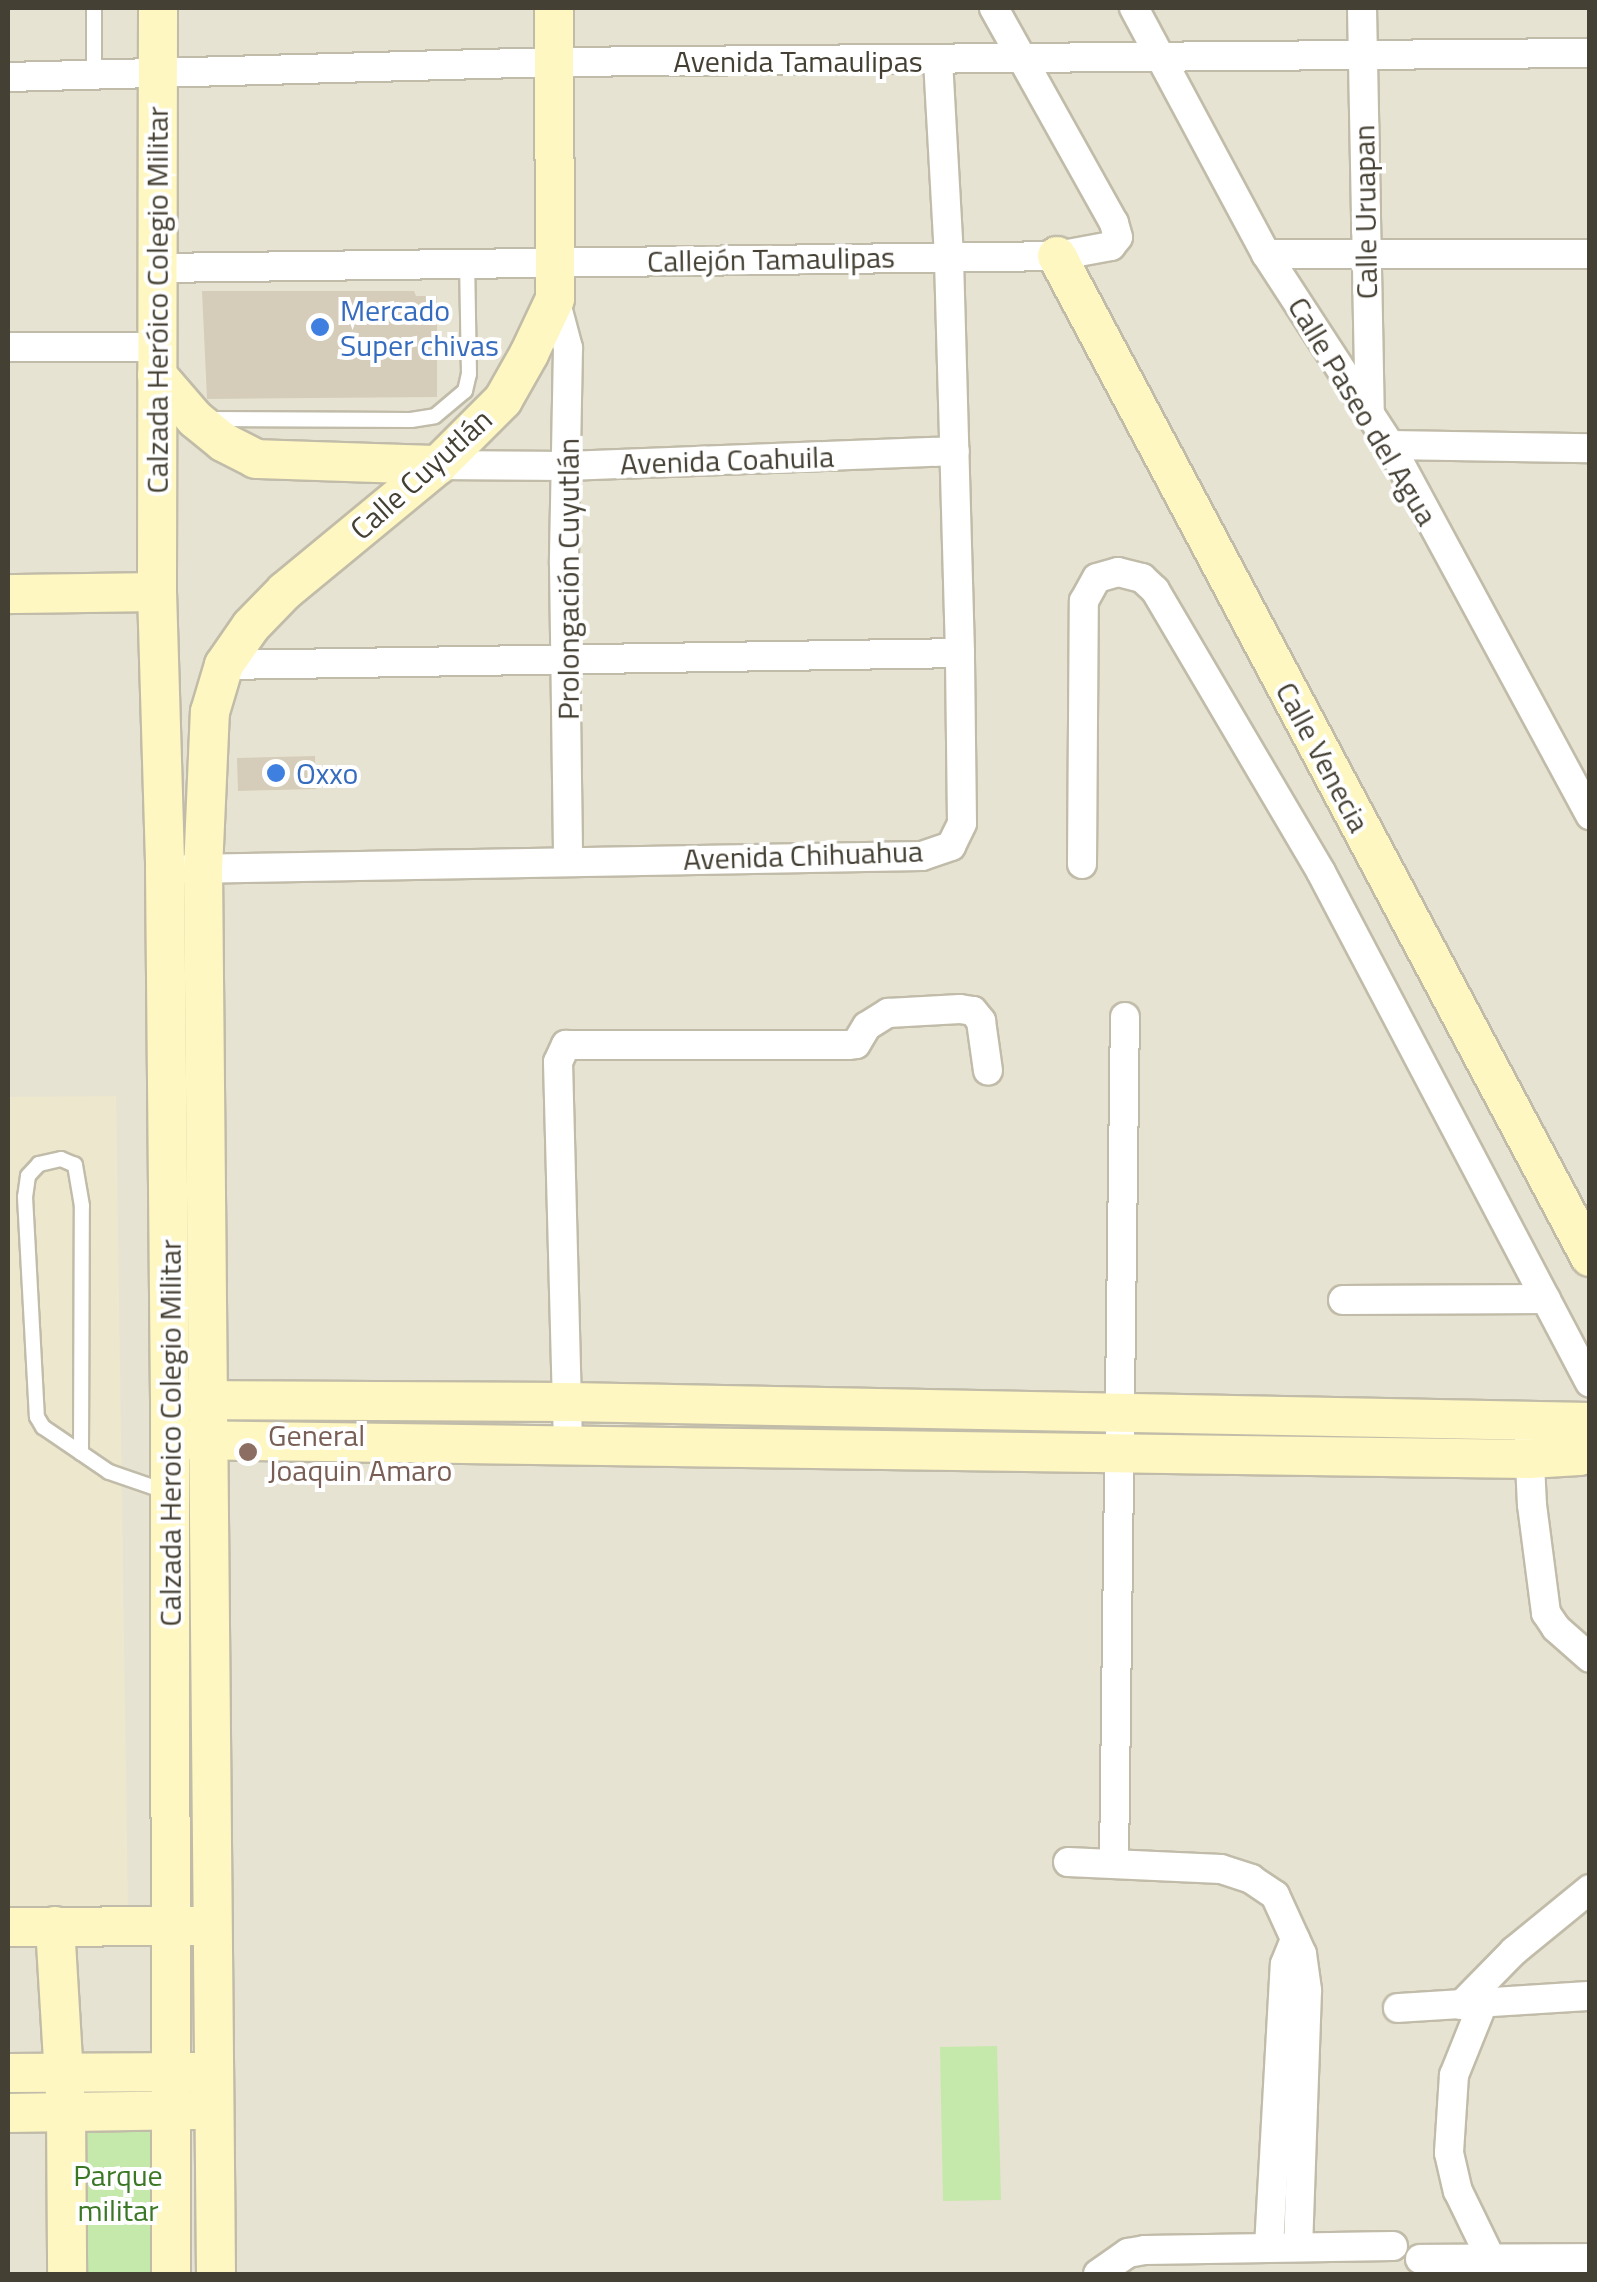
<!DOCTYPE html>
<meta charset="utf-8">
<style>
body{margin:0}
#map{position:relative;width:1597px;height:2282px;overflow:hidden;background:#f3f0e4;font-family:"Titillium Web",sans-serif}
div>[style]{position:absolute}
[style*='--x']{left:calc(var(--x)*1px);top:calc(var(--y)*1px);width:calc(var(--w)*1px);rotate:calc(var(--a)*1deg)}
.residential>*{inset:0;background:#e7e3d2}
.education>*{inset:0;background:#ece7cd}
.green>*{inset:0;background:#c5e9aa}
.building>*{inset:0;background:#d5cdb9}
.roads{filter:drop-shadow(2px 0 #c1bca9) drop-shadow(-2px 0 #c1bca9) drop-shadow(0 2px #c1bca9) drop-shadow(0 -2px #c1bca9)}
.lane>*{height:14px;margin:-7px;padding:0 7px;transform-origin:7px;border-radius:7px;background:#fff}
.street>*{height:28px;margin:-14px;padding:0 14px;transform-origin:14px;border-radius:14px;background:#fff}
.secondary>*{height:38px;margin:-19px;padding:0 19px;transform-origin:19px;border-radius:19px;background:#fff7c1}
.dots>*{width:28px;height:28px;translate:-50% -50%;box-sizing:border-box;border:5px solid #fff;border-radius:50%}
span{translate:-50% -50%;white-space:nowrap;text-align:center;line-height:1.15;-webkit-text-stroke:8px #fff;paint-order:stroke}
.street-label{font-size:30px;color:#454034}
.shop-label{font-size:30px;color:#366cbe}
.left{translate:0 -50%;text-align:left}
.education-label{font-size:30px;color:#785e54}
.park-label{font-size:30px;color:#3b7825}
.frame{position:absolute;inset:0;border:10px solid #454034;pointer-events:none}
</style>
<div id="map">
<div class="residential">
<div style="clip-path:polygon(8px 8px,1589px 8px,1589px 2274px,8px 2274px)"></div>
</div>
<div class="education">
<div style="clip-path:polygon(116px 1096px,128px 1911px,8px 1914px,8px 1097px)"></div>
</div>
<div class="green">
<div style="clip-path:polygon(997px 2046px,1001px 2200px,943px 2201px,940px 2047px)"></div>
<div style="clip-path:polygon(84px 2124px,150px 2126px,152px 2274px,87px 2274px)"></div>
</div>
<div class="building">
<div style="clip-path:polygon(202px 291px,414px 291px,416px 296px,437px 296px,437px 397px,207px 399px)"></div>
<div style="clip-path:polygon(315px 756px,316px 789px,238px 791px,237px 758px)"></div>
</div>
<div class="roads">
<div class="lane">
<div style="--x:94;--y:8;--w:67;--a:90"></div>
<div style="--x:210;--y:419;--w:201;--a:0.3"></div>
<div style="--x:411;--y:420;--w:24;--a:-9"></div>
<div style="--x:435;--y:416;--w:39;--a:-40"></div>
<div style="--x:465;--y:391;--w:17;--a:-77"></div>
<div style="--x:469;--y:374;--w:111;--a:-91"></div>
<div style="--x:81;--y:1453;--w:247;--a:-89.8"></div>
<div style="--x:82;--y:1206;--w:42;--a:-99.7"></div>
<div style="--x:75;--y:1165;--w:15;--a:-157"></div>
<div style="--x:61;--y:1159;--w:23;--a:167"></div>
<div style="--x:39;--y:1164;--w:16;--a:133"></div>
<div style="--x:28;--y:1176;--w:21;--a:98"></div>
<div style="--x:25;--y:1197;--w:220;--a:86.9"></div>
<div style="--x:37;--y:1417;--w:12;--a:59"></div>
<div style="--x:43;--y:1427;--w:80;--a:34.3"></div>
<div style="--x:109;--y:1472;--w:65;--a:19"></div>
</div>
<div class="street">
<div style="--x:1134;--y:8;--w:279;--a:61.8"></div>
<div style="--x:1266;--y:254;--w:228;--a:57"></div>
<div style="--x:1390;--y:445;--w:421;--a:61.6"></div>
<div style="--x:1362;--y:8;--w:408;--a:88.9"></div>
<div style="--x:8;--y:77;--w:547;--a:-1.57"></div>
<div style="--x:555;--y:62;--w:1035;--a:-0.5"></div>
<div style="--x:1266;--y:254;--w:324;--a:0"></div>
<div style="--x:157;--y:268;--w:900;--a:-0.76"></div>
<div style="--x:1057;--y:256;--w:55;--a:-10.5"></div>
<div style="--x:1111;--y:246;--w:11;--a:-52"></div>
<div style="--x:1118;--y:237;--w:15;--a:-106"></div>
<div style="--x:1114;--y:223;--w:246;--a:-119.2"></div>
<div style="--x:555;--y:299;--w:51;--a:75.1"></div>
<div style="--x:568;--y:348;--w:216;--a:91.1"></div>
<div style="--x:564;--y:564;--w:296;--a:89.2"></div>
<div style="--x:8;--y:347;--w:149;--a:0"></div>
<div style="--x:1390;--y:445;--w:200;--a:0.9"></div>
<div style="--x:438;--y:465;--w:129;--a:0.4"></div>
<div style="--x:567;--y:466;--w:388;--a:-2.2"></div>
<div style="--x:224;--y:665;--w:736;--a:-0.93"></div>
<div style="--x:1082;--y:864;--w:263;--a:-89.6"></div>
<div style="--x:1084;--y:601;--w:26;--a:-61"></div>
<div style="--x:1097;--y:578;--w:22;--a:-16"></div>
<div style="--x:1118;--y:572;--w:25;--a:14"></div>
<div style="--x:1142;--y:578;--w:18;--a:43"></div>
<div style="--x:1155;--y:590;--w:327;--a:59.5"></div>
<div style="--x:1321;--y:872;--w:577;--a:62.24"></div>
<div style="--x:188;--y:869;--w:734;--a:-1.01"></div>
<div style="--x:922;--y:856;--w:31;--a:-19"></div>
<div style="--x:951;--y:846;--w:25;--a:-64"></div>
<div style="--x:962;--y:823;--w:170;--a:-90.7"></div>
<div style="--x:960;--y:653;--w:396;--a:-91.6"></div>
<div style="--x:949;--y:257;--w:196;--a:-93.2"></div>
<div style="--x:1343;--y:1300;--w:203;--a:-0.3"></div>
<div style="--x:1529;--y:1442;--w:63;--a:87.3"></div>
<div style="--x:1532;--y:1505;--w:109;--a:82.6"></div>
<div style="--x:1546;--y:1613;--w:18;--a:56"></div>
<div style="--x:1556;--y:1628;--w:45;--a:41.4"></div>
<div style="--x:568;--y:1444;--w:382;--a:-91.5"></div>
<div style="--x:558;--y:1062;--w:19;--a:-65"></div>
<div style="--x:566;--y:1045;--w:282;--a:0"></div>
<div style="--x:848;--y:1045;--w:8;--a:-7"></div>
<div style="--x:856;--y:1044;--w:21;--a:-59"></div>
<div style="--x:867;--y:1026;--w:25;--a:-32"></div>
<div style="--x:888;--y:1013;--w:72;--a:-3.2"></div>
<div style="--x:960;--y:1009;--w:13;--a:9"></div>
<div style="--x:973;--y:1011;--w:13;--a:51"></div>
<div style="--x:981;--y:1021;--w:50;--a:82"></div>
<div style="--x:1068;--y:1862;--w:153;--a:2.6"></div>
<div style="--x:1221;--y:1869;--w:32;--a:18"></div>
<div style="--x:1251;--y:1879;--w:29;--a:34"></div>
<div style="--x:1275;--y:1895;--w:65;--a:65.4"></div>
<div style="--x:1302;--y:1954;--w:37;--a:82"></div>
<div style="--x:1307;--y:1991;--w:256;--a:92"></div>
<div style="--x:1114;--y:1863;--w:846;--a:-89.26"></div>
<div style="--x:1483;--y:2003;--w:78;--a:111.9"></div>
<div style="--x:1454;--y:2075;--w:78;--a:93.7"></div>
<div style="--x:1449;--y:2153;--w:39;--a:77"></div>
<div style="--x:1458;--y:2191;--w:78;--a:64.1"></div>
<div style="--x:1461;--y:2005;--w:76;--a:-45.5"></div>
<div style="--x:1514;--y:1951;--w:98;--a:-39.2"></div>
<div style="--x:1398;--y:2008;--w:192;--a:-3.6"></div>
<div style="--x:1269;--y:2247;--w:283;--a:-86.8"></div>
<div style="--x:1285;--y:1964;--w:27;--a:-68"></div>
<div style="--x:1420;--y:2259;--w:170;--a:-0.3"></div>
<div style="--x:1098;--y:2274;--w:37;--a:-35"></div>
<div style="--x:1128;--y:2253;--w:17;--a:-10"></div>
<div style="--x:1145;--y:2250;--w:248;--a:-0.9"></div>
</div>
<div class="secondary">
<div style="--x:158;--y:8;--w:584;--a:90.1"></div>
<div style="--x:157;--y:592;--w:277;--a:88.3"></div>
<div style="--x:165;--y:869;--w:531;--a:89.46"></div>
<div style="--x:170;--y:1400;--w:874;--a:89.93"></div>
<div style="--x:1057;--y:256;--w:1134;--a:61.97"></div>
<div style="--x:157;--y:375;--w:58;--a:49.2"></div>
<div style="--x:195;--y:419;--w:36;--a:39"></div>
<div style="--x:223;--y:442;--w:37;--a:27"></div>
<div style="--x:256;--y:459;--w:182;--a:1.9"></div>
<div style="--x:8;--y:594;--w:149;--a:-0.8"></div>
<div style="--x:182;--y:1400;--w:386;--a:0.3"></div>
<div style="--x:568;--y:1402;--w:1022;--a:1.12"></div>
<div style="--x:182;--y:1440;--w:1347;--a:0.81"></div>
<div style="--x:1529;--y:1459;--w:50;--a:-3.4"></div>
<div style="--x:1579;--y:1456;--w:7;--a:-16"></div>
<div style="--x:1586;--y:1454;--w:12;--a:-70"></div>
<div style="--x:55;--y:1926;--w:185;--a:86.6"></div>
<div style="--x:66;--y:2111;--w:163;--a:89.6"></div>
<div style="--x:8;--y:1927;--w:188;--a:-0.3"></div>
<div style="--x:8;--y:2073;--w:190;--a:-0.3"></div>
<div style="--x:8;--y:2113;--w:187;--a:-0.9"></div>
<div style="--x:216;--y:2274;--w:1404;--a:-90.53"></div>
<div style="--x:203;--y:870;--w:158;--a:-87.5"></div>
<div style="--x:210;--y:712;--w:49;--a:-73.4"></div>
<div style="--x:224;--y:665;--w:47;--a:-55.3"></div>
<div style="--x:251;--y:626;--w:49;--a:-45.8"></div>
<div style="--x:285;--y:591;--w:198;--a:-39.5"></div>
<div style="--x:438;--y:465;--w:92;--a:-45"></div>
<div style="--x:503;--y:400;--w:53;--a:-60.5"></div>
<div style="--x:529;--y:354;--w:61;--a:-64.7"></div>
<div style="--x:555;--y:299;--w:291;--a:-90.2"></div>
</div>
</div>
<div class="dots">
<div style="left:320px;top:327px;background:#3f7fe0"></div>
<div style="left:276px;top:773px;background:#3f7fe0"></div>
<div style="left:248px;top:1452px;background:#8d6e63"></div>
</div>
<div class="street-label">
<span style="left:798px;top:61px">Avenida Tamaulipas</span>
<span style="left:1365px;top:212px;rotate:-91deg">Calle Uruapan</span>
<span style="left:771px;top:259px;rotate:-1deg">Callejón Tamaulipas</span>
<span style="left:157px;top:300px;rotate:-90deg">Calzada Heróico Colegio Militar</span>
<span style="left:1363px;top:411px;rotate:59deg">Calle Paseo del Agua</span>
<span style="left:727px;top:460px;rotate:-2deg">Avenida Coahuila</span>
<span style="left:421px;top:474px;rotate:-42deg">Calle Cuyutlán</span>
<span style="left:568px;top:579px;rotate:-90deg">Prolongación Cuyutlán</span>
<span style="left:1323px;top:757px;rotate:62deg">Calle Venecia</span>
<span style="left:803px;top:855px;rotate:-2deg">Avenida Chihuahua</span>
<span style="left:170px;top:1433px;rotate:-90deg">Calzada Heroico Colegio Militar</span>
</div>
<div class="shop-label">
<span class="left" style="left:340px;top:327px">Mercado<br>Super chivas</span>
<span class="left" style="left:296px;top:773px">Oxxo</span>
</div>
<div class="education-label">
<span class="left" style="left:268px;top:1452px">General<br>Joaquin Amaro</span>
</div>
<div class="park-label">
<span style="left:118px;top:2192px">Parque<br>militar</span>
</div>
<div class="frame"></div>
</div>
